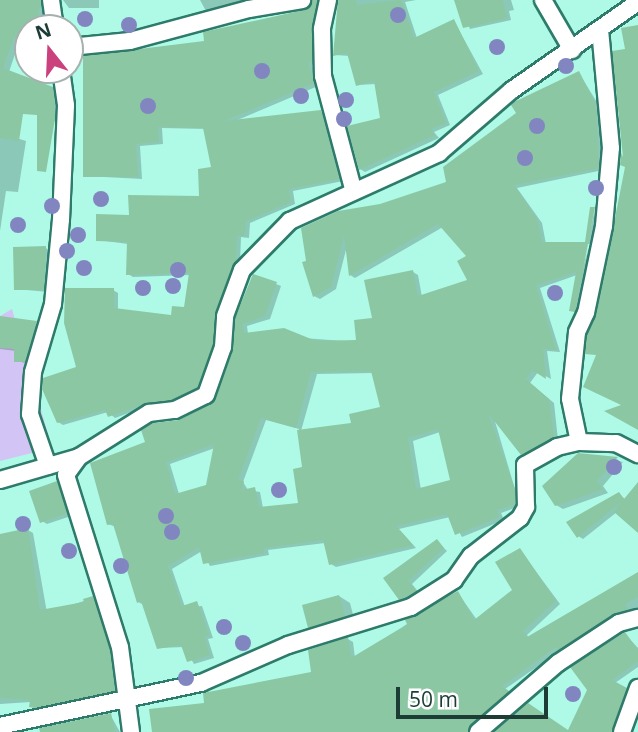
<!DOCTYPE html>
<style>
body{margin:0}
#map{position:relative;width:638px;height:732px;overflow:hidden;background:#aefae7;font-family:"Open Sans",sans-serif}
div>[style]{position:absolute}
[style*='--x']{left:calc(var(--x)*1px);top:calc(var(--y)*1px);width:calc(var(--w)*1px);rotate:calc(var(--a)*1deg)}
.green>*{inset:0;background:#d2c5f6}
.shadow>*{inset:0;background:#0003}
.building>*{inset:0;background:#8cc7a3}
.roads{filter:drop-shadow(2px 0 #2e7b6b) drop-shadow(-2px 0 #2e7b6b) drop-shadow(0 2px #2e7b6b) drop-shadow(0 -2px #2e7b6b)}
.minor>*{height:16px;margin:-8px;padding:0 8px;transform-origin:8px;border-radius:8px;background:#fff}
.trees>*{width:16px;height:16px;margin:-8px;border-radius:50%;background:#8186c1}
span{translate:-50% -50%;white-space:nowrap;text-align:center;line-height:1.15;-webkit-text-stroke:5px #fff;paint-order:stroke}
.north{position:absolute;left:14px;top:14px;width:70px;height:70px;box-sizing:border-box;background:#fff;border:2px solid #a5b1ae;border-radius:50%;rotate:342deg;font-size:19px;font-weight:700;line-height:28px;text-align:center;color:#1d3c35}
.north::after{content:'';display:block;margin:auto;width:24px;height:32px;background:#ca417d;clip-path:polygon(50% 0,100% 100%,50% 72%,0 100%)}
.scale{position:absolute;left:396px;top:687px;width:152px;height:32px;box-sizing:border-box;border:4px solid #1d3c35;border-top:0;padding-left:9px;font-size:21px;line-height:24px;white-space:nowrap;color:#1d3c35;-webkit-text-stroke:5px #fff;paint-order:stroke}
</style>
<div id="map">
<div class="green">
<div style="clip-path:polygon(12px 309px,52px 448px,0 461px,0 316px)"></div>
</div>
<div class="shadow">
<div style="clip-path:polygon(0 0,48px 0,41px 28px,28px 28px,28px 41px,20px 39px,9px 72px,59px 93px,60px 123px,0 102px)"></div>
<div style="clip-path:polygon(63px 0,99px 0,99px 8px,69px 8px)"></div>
<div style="clip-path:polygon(200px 0,267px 0,207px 13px)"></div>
<div style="clip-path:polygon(313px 0,324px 0,317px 63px,312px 65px,318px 86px,235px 121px,321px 112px,326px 115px,343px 181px,293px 191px,295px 204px,250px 223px,249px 238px,241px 237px,240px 264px,202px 390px,178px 402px,153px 404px,115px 418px,108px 412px,63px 425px,58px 422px,113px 290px,118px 293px,118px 311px,173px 317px,185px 309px,191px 275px,133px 277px,128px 274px,128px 244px,98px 240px,130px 217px,201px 198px,213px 168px,206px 129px,162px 128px,163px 144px,140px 146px,142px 179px,85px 176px,207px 42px,305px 12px)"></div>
<div style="clip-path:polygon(340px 0,416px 0,405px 2px,417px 38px,454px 21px,483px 74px,438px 95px,450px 125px,434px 132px,439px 138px,365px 172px,360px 169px,381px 120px,376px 84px,358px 85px,350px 56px,335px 55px)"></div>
<div style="clip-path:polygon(456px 0,511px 0,514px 10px,509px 11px,511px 20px,470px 29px)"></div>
<div style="clip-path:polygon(evenodd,579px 73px,601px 109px,603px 170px,517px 188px,542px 223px,546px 244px,587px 244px,595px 209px,600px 212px,580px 314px,571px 310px,577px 275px,540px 288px,560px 352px,547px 351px,551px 379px,538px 372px,530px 383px,554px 403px,558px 440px,527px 457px,494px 418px,520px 506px,501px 513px,504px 520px,462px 537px,450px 517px,399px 529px,416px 548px,336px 567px,331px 564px,325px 543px,268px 550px,269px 555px,210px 566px,202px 551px,172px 569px,185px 607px,202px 606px,213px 638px,208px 639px,214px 658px,194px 664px,184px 647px,159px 648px,144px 605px,138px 602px,116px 527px,108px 524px,147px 443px,217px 401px,235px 351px,237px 319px,276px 284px,281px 286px,270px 319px,247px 326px,248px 334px,358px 342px,413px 272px,418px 275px,422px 297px,470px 281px,469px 257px,443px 227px,355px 278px,350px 275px,347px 246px,336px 289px,320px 299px,314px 296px,304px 264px,380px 206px,448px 183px,579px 73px,586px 244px,590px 244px,580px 277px,586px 244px,579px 73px,374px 373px,381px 408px,353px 424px,301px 431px,317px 374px,374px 373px,579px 73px,266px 420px,299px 429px,304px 469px,300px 505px,263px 508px,260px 492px,248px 490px,243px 482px,266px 420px,579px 73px,440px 432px,452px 482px,421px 490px,413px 441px,440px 432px,579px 73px,215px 448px,208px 487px,179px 494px,170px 464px,215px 448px)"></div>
<div style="clip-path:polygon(0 133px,26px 141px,18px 192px,6px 191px,0 231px)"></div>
<div style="clip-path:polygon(46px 248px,50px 251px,48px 292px,16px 289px)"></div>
<div style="clip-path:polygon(0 318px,41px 325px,30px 364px,16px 361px,16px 351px,0 349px)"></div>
<div style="clip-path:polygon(578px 455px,623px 462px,603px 486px,608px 493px,563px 509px,556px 505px)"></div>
<div style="clip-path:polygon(57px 483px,71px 516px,47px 524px,42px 521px)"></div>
<div style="clip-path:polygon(638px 485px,638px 531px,617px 512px,583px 539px,578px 536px,619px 494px,626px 500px)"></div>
<div style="clip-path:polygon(28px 530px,33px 533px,47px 613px,93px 598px,98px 601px,115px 654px,120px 693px,45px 709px,37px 709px,31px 702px,0 704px,0 536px)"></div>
<div style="clip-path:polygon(437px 541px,447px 551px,412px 584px,420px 594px,405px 601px,400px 598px,385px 578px)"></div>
<div style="clip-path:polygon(520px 550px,560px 604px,527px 635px,529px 638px,638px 574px,638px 608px,565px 652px,561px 650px,505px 689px,513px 695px,473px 732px,154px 732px,206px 704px,313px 673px,348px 639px,353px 642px,355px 658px,458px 593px,477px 620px,514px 590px)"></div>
<div style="clip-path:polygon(339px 596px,350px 603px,355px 622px,320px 633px,309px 627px)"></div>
<div style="clip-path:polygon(625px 634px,638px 648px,638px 667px,615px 683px,631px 692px,619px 732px,569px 732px)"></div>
<div style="clip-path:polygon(111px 716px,120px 732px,52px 732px)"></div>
</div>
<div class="building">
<div style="clip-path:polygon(0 0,41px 0,35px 28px,28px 28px,28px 40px,14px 37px,3px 68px,53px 87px,55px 119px,46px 172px,37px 171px,37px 115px,23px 114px,19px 141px,0 138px)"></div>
<div style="clip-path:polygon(312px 0,317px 0,312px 61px,308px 62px,314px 83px,224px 121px,321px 110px,339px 179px,289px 189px,291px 202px,246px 221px,244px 236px,237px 236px,236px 261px,215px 312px,213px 345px,198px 387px,172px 400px,147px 403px,108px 417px,105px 410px,57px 423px,42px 389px,43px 378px,76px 367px,64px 323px,65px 288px,114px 288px,114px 308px,171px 315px,172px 306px,184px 307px,189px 273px,126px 275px,127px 242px,96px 241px,96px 214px,129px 215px,128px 195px,199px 196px,198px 169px,211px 167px,203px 128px,158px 127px,159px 142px,136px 144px,138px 177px,83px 177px,83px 56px,204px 41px,203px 32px,304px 10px)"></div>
<div style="clip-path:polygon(338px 0,356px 0,357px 5px,401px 0,414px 38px,454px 19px,479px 71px,434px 92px,446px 123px,431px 129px,435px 135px,359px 170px,347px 126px,380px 118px,374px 81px,356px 86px,347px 53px,333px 56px)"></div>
<div style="clip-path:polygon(454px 0,503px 0,507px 18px,463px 28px)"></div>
<div style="clip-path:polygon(638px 25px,638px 430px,604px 411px,621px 405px,583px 387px,596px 355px,585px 354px,587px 335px,596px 315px,625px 167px,620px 165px,621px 153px,623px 157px,612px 51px,625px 49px,621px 28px)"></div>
<div style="clip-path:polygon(evenodd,579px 71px,596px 105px,599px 168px,514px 185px,537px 219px,542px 242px,585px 242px,590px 207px,595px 207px,575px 312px,569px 311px,576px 272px,536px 285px,556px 350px,543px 349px,546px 379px,532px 370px,526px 379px,549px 399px,554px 437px,521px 455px,488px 413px,515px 489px,515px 504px,497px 510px,499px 517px,455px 535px,447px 514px,396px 526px,413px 545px,329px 565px,323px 540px,264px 548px,264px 553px,203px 564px,199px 547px,168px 566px,182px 606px,197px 601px,209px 635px,204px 637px,210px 655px,187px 662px,181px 645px,157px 649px,141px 601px,137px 603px,113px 524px,107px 525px,90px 463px,145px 442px,141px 430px,153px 423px,179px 420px,215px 399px,233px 350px,235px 318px,253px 274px,277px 282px,265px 316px,242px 324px,244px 333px,284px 328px,316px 341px,356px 340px,354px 320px,372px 318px,364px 280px,413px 270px,418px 296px,467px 280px,457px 261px,466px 256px,438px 224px,349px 276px,344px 235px,331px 287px,313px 297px,302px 262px,306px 261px,301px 228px,338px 211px,380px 204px,446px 182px,443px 167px,516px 113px,511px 105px,514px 102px,579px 71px,371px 371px,380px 407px,349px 414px,351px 423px,297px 430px,302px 467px,293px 469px,298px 503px,259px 507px,255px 487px,242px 490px,244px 481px,238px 480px,261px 418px,296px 428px,311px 372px,371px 371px,579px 71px,438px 429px,450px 480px,416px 489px,408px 438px,438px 429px,579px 71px,214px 444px,206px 485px,175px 494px,166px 462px,214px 444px)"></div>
<div style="clip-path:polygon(46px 246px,44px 290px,14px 290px,13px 247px)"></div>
<div style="clip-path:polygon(0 316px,37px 321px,25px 362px,14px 362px,14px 349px,0 348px)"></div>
<div style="clip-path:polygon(578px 453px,618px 457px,597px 481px,603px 489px,555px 506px,542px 486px)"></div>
<div style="clip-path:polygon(57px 481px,67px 513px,40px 523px,29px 491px)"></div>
<div style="clip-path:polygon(638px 482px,638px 533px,614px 512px,621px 502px,577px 538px,566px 522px,619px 492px,624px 499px)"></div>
<div style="clip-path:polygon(28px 528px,40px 610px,84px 602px,83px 599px,93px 596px,110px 649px,115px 691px,35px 708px,29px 707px,30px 700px,0 698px,0 534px)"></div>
<div style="clip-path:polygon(437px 539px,444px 548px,408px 581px,417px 591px,399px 600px,383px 578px)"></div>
<div style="clip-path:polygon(520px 548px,556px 601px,523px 631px,527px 637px,638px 572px,638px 597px,625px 604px,628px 610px,613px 614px,558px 650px,556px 647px,502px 686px,509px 691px,468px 732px,152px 732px,149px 709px,204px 703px,203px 693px,311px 672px,308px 650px,348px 637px,351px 658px,401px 628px,407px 624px,405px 620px,458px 591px,474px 620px,512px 590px,495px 562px)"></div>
<div style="clip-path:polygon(339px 595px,345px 616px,308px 628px,302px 605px)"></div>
<div style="clip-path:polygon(625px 632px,638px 650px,638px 661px,612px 680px,627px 688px,612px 732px,494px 732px,528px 703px,568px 730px,587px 690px,570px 667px)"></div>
<div style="clip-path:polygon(111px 713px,115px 732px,40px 732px,39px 728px)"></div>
</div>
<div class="roads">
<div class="minor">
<div style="--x:51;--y:0;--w:28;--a:82"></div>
<div style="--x:328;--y:0;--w:30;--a:102"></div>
<div style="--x:322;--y:29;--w:47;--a:88.8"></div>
<div style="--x:323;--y:76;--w:117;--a:75.1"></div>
<div style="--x:543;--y:0;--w:58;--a:59.9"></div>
<div style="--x:70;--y:47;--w:60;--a:-5.7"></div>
<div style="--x:130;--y:41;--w:123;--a:-15.1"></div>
<div style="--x:249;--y:9;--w:54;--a:-9.6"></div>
<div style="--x:579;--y:442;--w:44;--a:-101.8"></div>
<div style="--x:570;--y:399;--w:67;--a:-84"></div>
<div style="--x:577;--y:332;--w:21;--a:-65"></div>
<div style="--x:586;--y:313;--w:89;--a:-78.3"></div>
<div style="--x:604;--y:226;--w:78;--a:-84.9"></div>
<div style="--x:611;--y:148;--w:119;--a:-95.3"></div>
<div style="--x:79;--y:457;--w:22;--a:126"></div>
<div style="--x:66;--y:475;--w:180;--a:72.6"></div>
<div style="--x:120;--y:647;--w:86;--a:82.6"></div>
<div style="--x:48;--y:466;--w:55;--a:-109.1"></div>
<div style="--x:30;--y:414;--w:42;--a:-85.9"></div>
<div style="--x:33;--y:372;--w:71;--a:-73.6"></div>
<div style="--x:53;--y:304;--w:84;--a:-84.6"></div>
<div style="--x:61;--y:220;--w:115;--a:-87.5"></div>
<div style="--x:66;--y:105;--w:35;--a:-98"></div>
<div style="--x:0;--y:480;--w:82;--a:-16.2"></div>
<div style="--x:79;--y:457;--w:83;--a:-32.2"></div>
<div style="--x:149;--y:413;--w:26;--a:-7"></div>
<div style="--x:175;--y:410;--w:34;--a:-26"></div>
<div style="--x:206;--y:395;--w:51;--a:-70.5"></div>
<div style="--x:223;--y:347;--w:31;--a:-86"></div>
<div style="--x:225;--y:316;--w:49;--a:-69.7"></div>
<div style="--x:242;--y:270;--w:69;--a:-45.6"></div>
<div style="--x:290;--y:221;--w:164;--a:-24.5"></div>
<div style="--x:439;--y:153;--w:96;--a:-40.8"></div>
<div style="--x:512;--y:90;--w:154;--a:-34.9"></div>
<div style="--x:0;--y:726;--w:206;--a:-12.1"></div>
<div style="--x:201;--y:683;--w:95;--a:-23.6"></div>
<div style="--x:288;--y:645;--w:129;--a:-17.2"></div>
<div style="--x:411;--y:607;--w:51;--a:-32.1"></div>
<div style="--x:454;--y:580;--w:29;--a:-55"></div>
<div style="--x:471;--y:556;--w:62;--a:-37.8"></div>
<div style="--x:520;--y:518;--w:13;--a:-61"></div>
<div style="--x:526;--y:507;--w:42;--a:-91.4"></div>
<div style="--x:525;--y:465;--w:37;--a:-29"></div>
<div style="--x:557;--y:447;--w:23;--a:-13"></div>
<div style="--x:579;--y:442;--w:37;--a:2"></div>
<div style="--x:616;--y:443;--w:25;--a:27"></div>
<div style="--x:478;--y:732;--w:106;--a:-40.8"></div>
<div style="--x:558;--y:663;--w:73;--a:-33.3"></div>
<div style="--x:619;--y:623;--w:20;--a:-15"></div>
<div style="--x:622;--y:732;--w:47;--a:-70"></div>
</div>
</div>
<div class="trees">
<div style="left:398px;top:15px"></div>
<div style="left:85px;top:19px"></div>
<div style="left:129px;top:25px"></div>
<div style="left:497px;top:47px"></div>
<div style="left:566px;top:66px"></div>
<div style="left:262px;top:71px"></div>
<div style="left:301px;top:96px"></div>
<div style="left:346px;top:100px"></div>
<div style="left:148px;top:106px"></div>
<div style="left:344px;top:119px"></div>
<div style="left:537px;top:126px"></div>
<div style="left:525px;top:158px"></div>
<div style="left:596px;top:188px"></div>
<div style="left:101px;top:199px"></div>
<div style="left:52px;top:206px"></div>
<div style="left:18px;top:225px"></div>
<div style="left:78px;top:235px"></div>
<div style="left:67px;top:251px"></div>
<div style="left:84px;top:268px"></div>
<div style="left:178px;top:270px"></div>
<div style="left:173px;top:286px"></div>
<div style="left:143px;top:288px"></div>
<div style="left:555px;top:293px"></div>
<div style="left:614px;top:467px"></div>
<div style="left:279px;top:490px"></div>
<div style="left:166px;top:516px"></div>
<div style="left:23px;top:524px"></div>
<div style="left:172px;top:532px"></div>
<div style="left:69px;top:551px"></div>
<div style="left:121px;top:566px"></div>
<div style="left:224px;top:627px"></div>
<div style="left:243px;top:643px"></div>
<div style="left:186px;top:678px"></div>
<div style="left:573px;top:694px"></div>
</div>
<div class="north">N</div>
<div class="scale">50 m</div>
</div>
